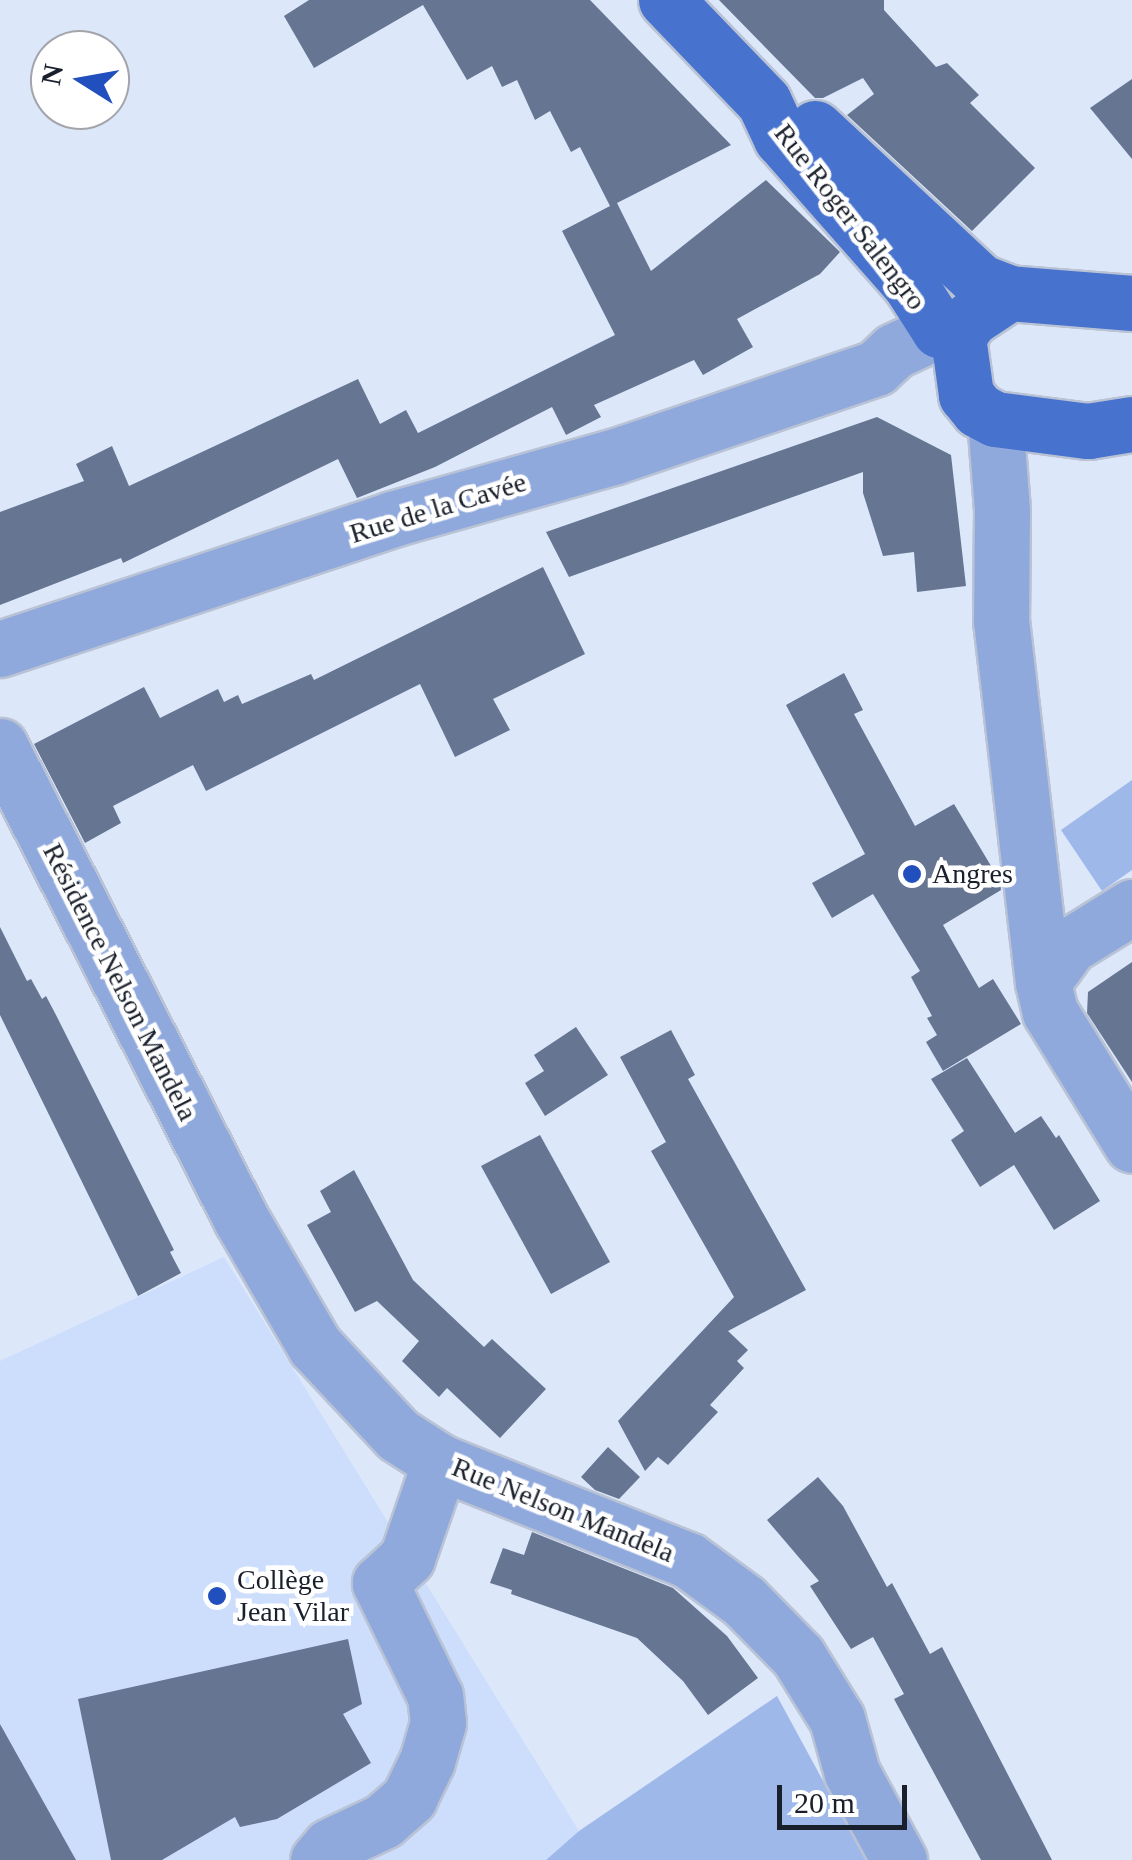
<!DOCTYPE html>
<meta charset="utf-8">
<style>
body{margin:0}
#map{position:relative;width:1132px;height:1860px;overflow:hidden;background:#dce7fa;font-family:Georgia,serif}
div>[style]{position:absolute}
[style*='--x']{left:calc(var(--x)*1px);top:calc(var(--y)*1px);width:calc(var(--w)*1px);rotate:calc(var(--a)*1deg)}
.built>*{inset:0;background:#cddefd}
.green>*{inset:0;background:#9fb8ea}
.building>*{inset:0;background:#667592}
.roads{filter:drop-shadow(2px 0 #b9c3d5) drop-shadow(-2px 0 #b9c3d5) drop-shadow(0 2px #b9c3d5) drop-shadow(0 -2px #b9c3d5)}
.minor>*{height:55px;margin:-27.5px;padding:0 27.5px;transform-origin:27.5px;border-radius:27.5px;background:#90a9dc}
.major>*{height:55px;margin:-27.5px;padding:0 27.5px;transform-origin:27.5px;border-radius:27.5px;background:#4772cd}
.dots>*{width:28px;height:28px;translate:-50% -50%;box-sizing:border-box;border:5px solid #fff;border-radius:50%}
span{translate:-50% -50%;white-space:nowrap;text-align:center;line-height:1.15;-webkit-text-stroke:9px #fff;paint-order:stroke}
.street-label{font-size:28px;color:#191f2b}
.poi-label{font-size:28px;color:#191f2b}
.left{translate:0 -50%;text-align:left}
.north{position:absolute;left:30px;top:30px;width:100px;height:100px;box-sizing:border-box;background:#fff;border:2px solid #a3a5aa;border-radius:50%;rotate:281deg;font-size:28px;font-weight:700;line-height:40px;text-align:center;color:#191f2b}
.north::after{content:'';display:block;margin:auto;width:35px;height:45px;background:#2150be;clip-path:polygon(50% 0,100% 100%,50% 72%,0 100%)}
.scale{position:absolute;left:777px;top:1785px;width:130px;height:45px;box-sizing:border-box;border:5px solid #191f2b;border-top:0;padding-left:12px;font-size:30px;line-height:35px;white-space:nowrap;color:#191f2b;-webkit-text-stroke:8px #fff;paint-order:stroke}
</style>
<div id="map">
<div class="built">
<div style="clip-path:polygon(224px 1257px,579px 1831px,546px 1860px,0 1860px,0 1361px)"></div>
</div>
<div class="green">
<div style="clip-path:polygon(1132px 780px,1132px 870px,1102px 891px,1061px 830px)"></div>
<div style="clip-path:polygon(777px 1696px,866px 1860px,546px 1860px,579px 1831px)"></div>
</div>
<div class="building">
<div style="clip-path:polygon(309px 0,590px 0,731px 145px,617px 203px,651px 271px,766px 180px,840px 252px,820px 274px,737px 319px,753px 347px,703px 375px,694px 360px,594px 405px,601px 417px,566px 435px,552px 407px,435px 467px,357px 498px,338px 459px,123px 563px,121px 558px,0 605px,0 512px,84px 481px,76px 464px,112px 446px,129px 486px,358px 379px,380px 424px,406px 410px,418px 433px,615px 335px,562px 231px,610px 206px,580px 147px,571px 152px,550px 111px,535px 120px,517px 80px,502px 87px,492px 66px,467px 80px,423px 5px,314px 68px,284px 16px)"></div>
<div style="clip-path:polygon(719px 0,884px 0,884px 10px,936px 67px,947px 63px,979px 95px,970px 103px,1035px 168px,972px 231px,847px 115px,874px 94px,863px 78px,823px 98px,815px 98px)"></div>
<div style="clip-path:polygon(1132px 79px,1132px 159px,1090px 108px)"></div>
<div style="clip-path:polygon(877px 417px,951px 455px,966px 586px,917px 592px,914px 552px,883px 556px,863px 493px,863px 472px,569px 577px,546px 532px)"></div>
<div style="clip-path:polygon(543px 567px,585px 654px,493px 699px,510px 730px,455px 757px,420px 684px,206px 791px,193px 765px,113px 806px,121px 823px,85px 843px,34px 744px,144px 687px,160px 718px,218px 689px,224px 702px,238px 695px,242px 704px,311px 674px,314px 680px)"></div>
<div style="clip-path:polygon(844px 673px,863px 710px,854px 714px,915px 826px,954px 804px,1000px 881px,1001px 890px,943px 925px,979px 988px,993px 979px,1021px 1024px,943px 1071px,926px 1042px,937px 1035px,927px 1018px,932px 1016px,911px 977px,920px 971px,873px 894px,832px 918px,812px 883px,865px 854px,786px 705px)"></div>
<div style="clip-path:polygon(0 927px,27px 981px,31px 979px,42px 999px,46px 996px,56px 1015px,174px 1250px,170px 1252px,181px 1273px,138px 1296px,0 1015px)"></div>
<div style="clip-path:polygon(1132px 962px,1132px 1082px,1087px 1013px,1088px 992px)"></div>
<div style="clip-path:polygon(576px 1027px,608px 1075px,545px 1116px,525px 1083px,544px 1071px,534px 1055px)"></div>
<div style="clip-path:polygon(671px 1030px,695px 1075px,688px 1079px,806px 1290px,728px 1331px,748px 1350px,737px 1361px,744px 1368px,710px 1405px,718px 1412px,668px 1465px,658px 1457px,645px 1471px,618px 1421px,734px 1297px,651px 1151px,666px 1142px,620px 1057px)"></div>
<div style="clip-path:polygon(967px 1058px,1015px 1133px,1041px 1116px,1056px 1138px,1059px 1135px,1100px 1201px,1054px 1230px,1014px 1165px,980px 1187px,951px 1140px,964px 1131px,931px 1079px)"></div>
<div style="clip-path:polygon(540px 1135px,610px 1262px,551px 1294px,481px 1166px)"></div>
<div style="clip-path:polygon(354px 1170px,413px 1280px,484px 1347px,492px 1339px,546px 1389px,500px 1438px,447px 1388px,439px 1397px,402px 1361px,419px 1341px,377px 1301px,355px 1312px,307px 1225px,331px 1212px,320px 1191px)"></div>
<div style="clip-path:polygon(608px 1447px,640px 1477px,619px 1499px,595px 1490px,581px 1477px)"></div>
<div style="clip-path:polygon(818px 1477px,843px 1506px,887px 1587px,892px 1583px,930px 1654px,942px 1647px,1052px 1860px,981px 1860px,894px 1699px,904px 1694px,873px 1637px,851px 1649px,810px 1586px,819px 1581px,767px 1520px)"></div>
<div style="clip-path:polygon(532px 1532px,673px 1588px,727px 1636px,758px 1678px,708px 1715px,683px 1681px,637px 1638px,511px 1594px,512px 1590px,490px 1583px,503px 1548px,524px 1555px)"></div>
<div style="clip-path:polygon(348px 1639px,362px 1704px,343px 1714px,371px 1763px,277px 1819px,240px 1827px,235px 1817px,162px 1860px,111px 1860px,78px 1699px)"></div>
<div style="clip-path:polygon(0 1724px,76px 1860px,0 1860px)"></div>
</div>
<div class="roads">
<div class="minor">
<div style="--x:995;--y:419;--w:92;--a:85.6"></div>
<div style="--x:1002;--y:511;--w:109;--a:90.5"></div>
<div style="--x:1001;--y:620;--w:364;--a:83.4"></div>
<div style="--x:1043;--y:982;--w:31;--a:77"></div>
<div style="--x:1050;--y:1012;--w:156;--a:58.3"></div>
<div style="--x:0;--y:649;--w:413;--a:-18.3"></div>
<div style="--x:392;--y:519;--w:230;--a:-15.7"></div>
<div style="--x:613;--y:457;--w:278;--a:-18.7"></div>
<div style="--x:876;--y:368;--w:25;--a:-43"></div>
<div style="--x:894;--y:351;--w:50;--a:-25"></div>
<div style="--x:0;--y:746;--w:531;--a:63"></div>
<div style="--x:241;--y:1219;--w:147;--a:59.8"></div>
<div style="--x:315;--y:1346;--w:122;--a:47"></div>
<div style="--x:398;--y:1435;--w:50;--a:32.7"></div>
<div style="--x:440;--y:1462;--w:267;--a:21.6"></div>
<div style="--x:688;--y:1560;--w:69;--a:36.2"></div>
<div style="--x:744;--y:1601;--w:77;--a:45.5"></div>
<div style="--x:798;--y:1656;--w:74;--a:58.2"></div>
<div style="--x:837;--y:1719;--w:56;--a:74.5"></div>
<div style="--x:852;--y:1773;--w:99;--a:61.6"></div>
<div style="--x:1043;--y:982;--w:44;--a:-54.2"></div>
<div style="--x:1069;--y:946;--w:74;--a:-31.8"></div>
<div style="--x:318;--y:1860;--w:18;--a:-49"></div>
<div style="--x:330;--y:1846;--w:59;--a:-25.3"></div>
<div style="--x:383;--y:1821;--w:35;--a:-41"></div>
<div style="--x:409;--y:1798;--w:41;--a:-64.1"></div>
<div style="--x:427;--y:1761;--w:40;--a:-74"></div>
<div style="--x:438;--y:1723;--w:27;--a:-96"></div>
<div style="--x:435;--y:1696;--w:126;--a:-116"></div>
<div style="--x:380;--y:1583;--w:37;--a:-43"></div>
<div style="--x:407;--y:1558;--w:102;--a:-71"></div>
</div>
<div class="major">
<div style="--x:666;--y:0;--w:141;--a:46.1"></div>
<div style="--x:764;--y:102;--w:40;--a:65"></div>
<div style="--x:781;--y:138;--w:193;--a:48.6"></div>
<div style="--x:909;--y:283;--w:56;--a:57.4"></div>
<div style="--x:939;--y:330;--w:20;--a:20"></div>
<div style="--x:815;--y:128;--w:226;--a:42.9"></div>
<div style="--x:981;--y:282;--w:30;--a:21"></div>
<div style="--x:1132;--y:303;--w:123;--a:-175.4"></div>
<div style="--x:1009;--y:293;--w:47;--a:146.3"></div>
<div style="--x:970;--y:319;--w:22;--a:124"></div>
<div style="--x:958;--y:337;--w:59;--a:82.1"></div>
<div style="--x:966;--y:395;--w:19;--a:51"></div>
<div style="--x:978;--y:410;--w:19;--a:28"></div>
<div style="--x:995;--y:419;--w:94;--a:7.4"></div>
<div style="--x:1088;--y:431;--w:45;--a:-9"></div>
</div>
</div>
<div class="dots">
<div style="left:912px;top:874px;background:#2150be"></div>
<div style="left:217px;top:1596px;background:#2150be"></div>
</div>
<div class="street-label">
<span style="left:850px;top:217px;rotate:52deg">Rue Roger Salengro</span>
<span style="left:438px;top:508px;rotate:-17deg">Rue de la Cavée</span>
<span style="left:120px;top:982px;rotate:63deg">Résidence Nelson Mandela</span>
<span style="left:563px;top:1510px;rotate:22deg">Rue Nelson Mandela</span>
</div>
<div class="poi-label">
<span class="left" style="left:932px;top:874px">Angres</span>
<span class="left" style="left:237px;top:1596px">Collège<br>Jean Vilar</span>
</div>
<div class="north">N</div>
<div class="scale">20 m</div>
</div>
